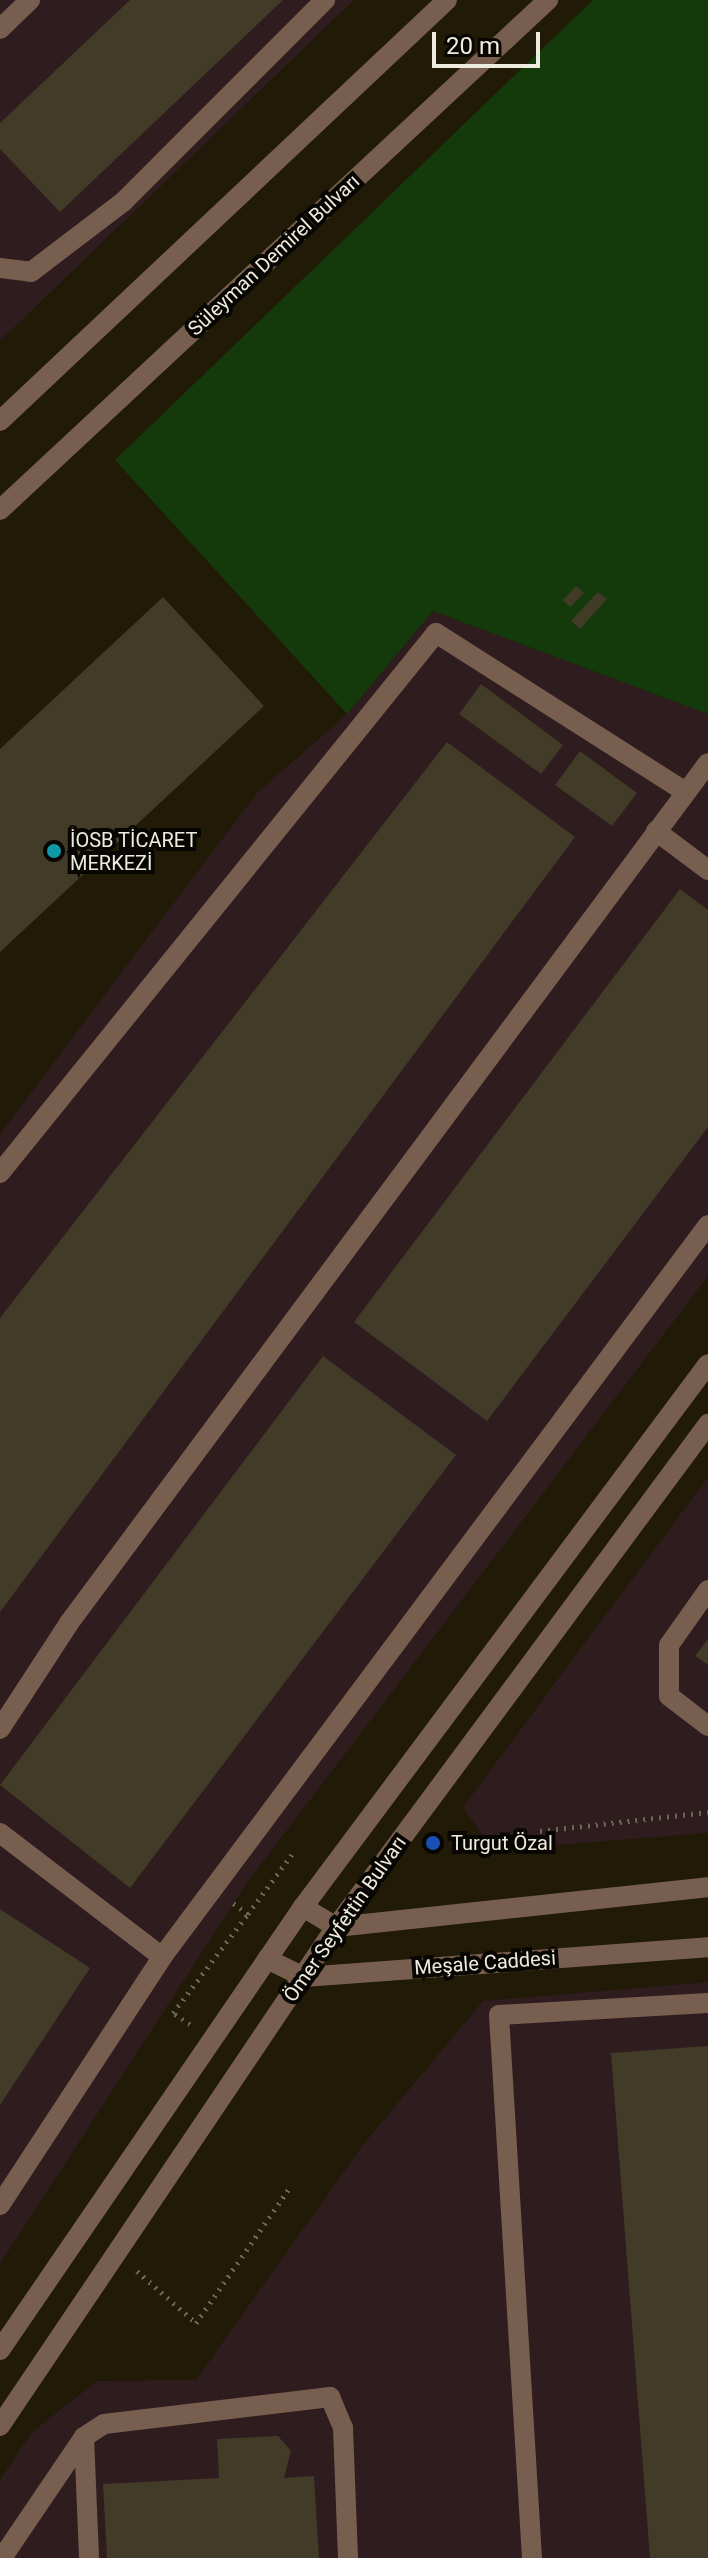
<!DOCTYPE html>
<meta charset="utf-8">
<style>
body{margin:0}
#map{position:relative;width:708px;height:2558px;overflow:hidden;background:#201a07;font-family:Roboto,sans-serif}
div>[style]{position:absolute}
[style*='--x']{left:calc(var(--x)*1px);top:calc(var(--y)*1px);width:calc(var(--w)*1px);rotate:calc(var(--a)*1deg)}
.industrial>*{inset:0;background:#2e1c1e}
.green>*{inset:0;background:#143a0c}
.building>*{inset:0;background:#423b28}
.path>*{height:5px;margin-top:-2.5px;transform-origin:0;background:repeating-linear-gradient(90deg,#6a6555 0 2px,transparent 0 8px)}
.minor>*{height:20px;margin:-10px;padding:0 10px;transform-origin:10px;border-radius:10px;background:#785e4f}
.dots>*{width:22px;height:22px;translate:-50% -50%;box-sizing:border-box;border:4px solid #080602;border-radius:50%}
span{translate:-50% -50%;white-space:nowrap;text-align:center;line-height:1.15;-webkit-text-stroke:8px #080602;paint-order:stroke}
.street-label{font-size:20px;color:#eeebdf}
.poi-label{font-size:20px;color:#eeebdf}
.left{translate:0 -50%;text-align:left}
.scale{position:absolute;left:432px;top:32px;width:108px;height:36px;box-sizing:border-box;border:4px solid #eeebdf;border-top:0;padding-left:10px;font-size:24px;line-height:28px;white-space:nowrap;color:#eeebdf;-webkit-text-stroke:6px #080602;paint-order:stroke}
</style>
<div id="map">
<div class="industrial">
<div style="clip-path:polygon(0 0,354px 0,0 341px)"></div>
<div style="clip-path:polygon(433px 611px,708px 714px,708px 1276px,247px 1883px,0 2264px,0 1134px,257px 793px,347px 714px)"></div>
<div style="clip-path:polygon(708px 1477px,708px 1833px,492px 1850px,463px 1807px)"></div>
<div style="clip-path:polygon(708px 1982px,708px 2558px,0 2558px,0 2480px,31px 2433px,97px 2381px,196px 2380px,362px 2146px,483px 2001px)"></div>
</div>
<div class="green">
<div style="clip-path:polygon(593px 0,708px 0,708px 714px,433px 611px,347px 714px,115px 460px)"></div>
</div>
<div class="building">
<div style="clip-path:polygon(130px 0,283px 0,60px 212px,0 149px,0 123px)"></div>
<div style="clip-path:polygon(576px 586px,584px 593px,570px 607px,563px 600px)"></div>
<div style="clip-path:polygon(598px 592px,607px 599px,580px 629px,571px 621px)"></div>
<div style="clip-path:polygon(163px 597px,264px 706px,0 952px,0 749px)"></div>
<div style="clip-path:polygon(481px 684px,563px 745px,541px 774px,459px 714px)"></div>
<div style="clip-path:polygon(447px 742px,575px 837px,0 1612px,0 1318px)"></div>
<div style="clip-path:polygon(580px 751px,637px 793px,612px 826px,555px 785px)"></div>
<div style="clip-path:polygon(680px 889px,708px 910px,708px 1127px,487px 1421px,354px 1322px)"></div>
<div style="clip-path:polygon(323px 1356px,456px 1455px,130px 1888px,0 1785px)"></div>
<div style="clip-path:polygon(708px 1639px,708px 1665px,695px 1656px)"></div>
<div style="clip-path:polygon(0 1909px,90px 1968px,0 2105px)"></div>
<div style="clip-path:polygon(708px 2046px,708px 2558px,650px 2558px,611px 2053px)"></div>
<div style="clip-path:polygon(278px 2436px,291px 2451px,284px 2478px,314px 2476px,319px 2558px,107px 2558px,103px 2484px,219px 2478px,217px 2439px)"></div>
</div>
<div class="path">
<div style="--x:540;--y:1831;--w:169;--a:-6.5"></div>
<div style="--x:248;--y:1914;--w:74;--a:-53.7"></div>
<div style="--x:190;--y:2024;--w:20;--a:-147"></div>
<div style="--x:173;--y:2013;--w:124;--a:-52.9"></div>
<div style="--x:248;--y:1914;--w:19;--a:-144"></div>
<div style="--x:137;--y:2271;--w:79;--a:41.4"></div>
<div style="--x:196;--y:2323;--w:165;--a:-55.3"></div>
</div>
<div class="minor">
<div style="--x:0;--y:29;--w:42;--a:-44"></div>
<div style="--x:0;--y:268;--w:31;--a:7"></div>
<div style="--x:31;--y:272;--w:116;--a:-37.3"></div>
<div style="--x:123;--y:202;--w:286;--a:-45"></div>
<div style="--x:0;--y:421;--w:614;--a:-43.28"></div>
<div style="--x:0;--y:510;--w:749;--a:-42.94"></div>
<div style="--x:656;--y:831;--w:65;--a:36.9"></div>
<div style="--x:0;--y:1173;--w:694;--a:-51.08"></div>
<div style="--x:436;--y:633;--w:296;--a:32.5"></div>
<div style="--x:708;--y:1590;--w:67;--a:125.3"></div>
<div style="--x:669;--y:1645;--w:51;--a:90"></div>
<div style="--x:669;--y:1696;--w:49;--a:37.6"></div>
<div style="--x:0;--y:1729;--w:126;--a:-56.9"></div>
<div style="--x:69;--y:1623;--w:1071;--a:-53.39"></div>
<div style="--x:0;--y:1833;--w:204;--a:37.4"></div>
<div style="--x:303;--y:1907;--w:39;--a:31"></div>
<div style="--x:336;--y:1927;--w:374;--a:-6.1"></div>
<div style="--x:267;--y:1959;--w:41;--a:25.9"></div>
<div style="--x:304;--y:1977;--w:405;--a:-4.2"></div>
<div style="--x:0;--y:2205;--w:296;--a:-56.8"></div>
<div style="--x:162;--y:1957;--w:913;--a:-53.28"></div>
<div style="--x:0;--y:2350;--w:537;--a:-55.63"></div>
<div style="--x:303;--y:1907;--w:677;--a:-53.28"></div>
<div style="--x:0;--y:2426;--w:602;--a:-56.05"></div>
<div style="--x:336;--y:1927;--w:626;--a:-53.51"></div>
<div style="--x:84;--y:2437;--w:121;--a:87.6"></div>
<div style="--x:2;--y:2558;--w:146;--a:-55.9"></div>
<div style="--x:84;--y:2437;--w:24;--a:-33"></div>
<div style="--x:104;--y:2424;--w:228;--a:-6.8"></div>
<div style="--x:330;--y:2397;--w:34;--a:67"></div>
<div style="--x:343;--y:2428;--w:130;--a:87.8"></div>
<div style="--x:532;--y:2558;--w:544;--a:-93.48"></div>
<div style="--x:499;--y:2015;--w:209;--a:-3.3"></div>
</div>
<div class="dots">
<div style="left:54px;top:851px;background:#0f9aa8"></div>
<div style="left:433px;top:1843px;background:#1a4fb4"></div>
</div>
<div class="street-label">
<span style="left:274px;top:255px;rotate:-43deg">Süleyman Demirel Bulvarı</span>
<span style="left:345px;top:1919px;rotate:-55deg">Ömer Seyfettin Bulvarı</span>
<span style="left:485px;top:1963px;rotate:-4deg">Meşale Caddesi</span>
</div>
<div class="poi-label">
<span class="left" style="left:70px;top:852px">İOSB TİCARET<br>MERKEZİ</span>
<span class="left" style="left:451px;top:1843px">Turgut Özal</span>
</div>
<div class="scale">20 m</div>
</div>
